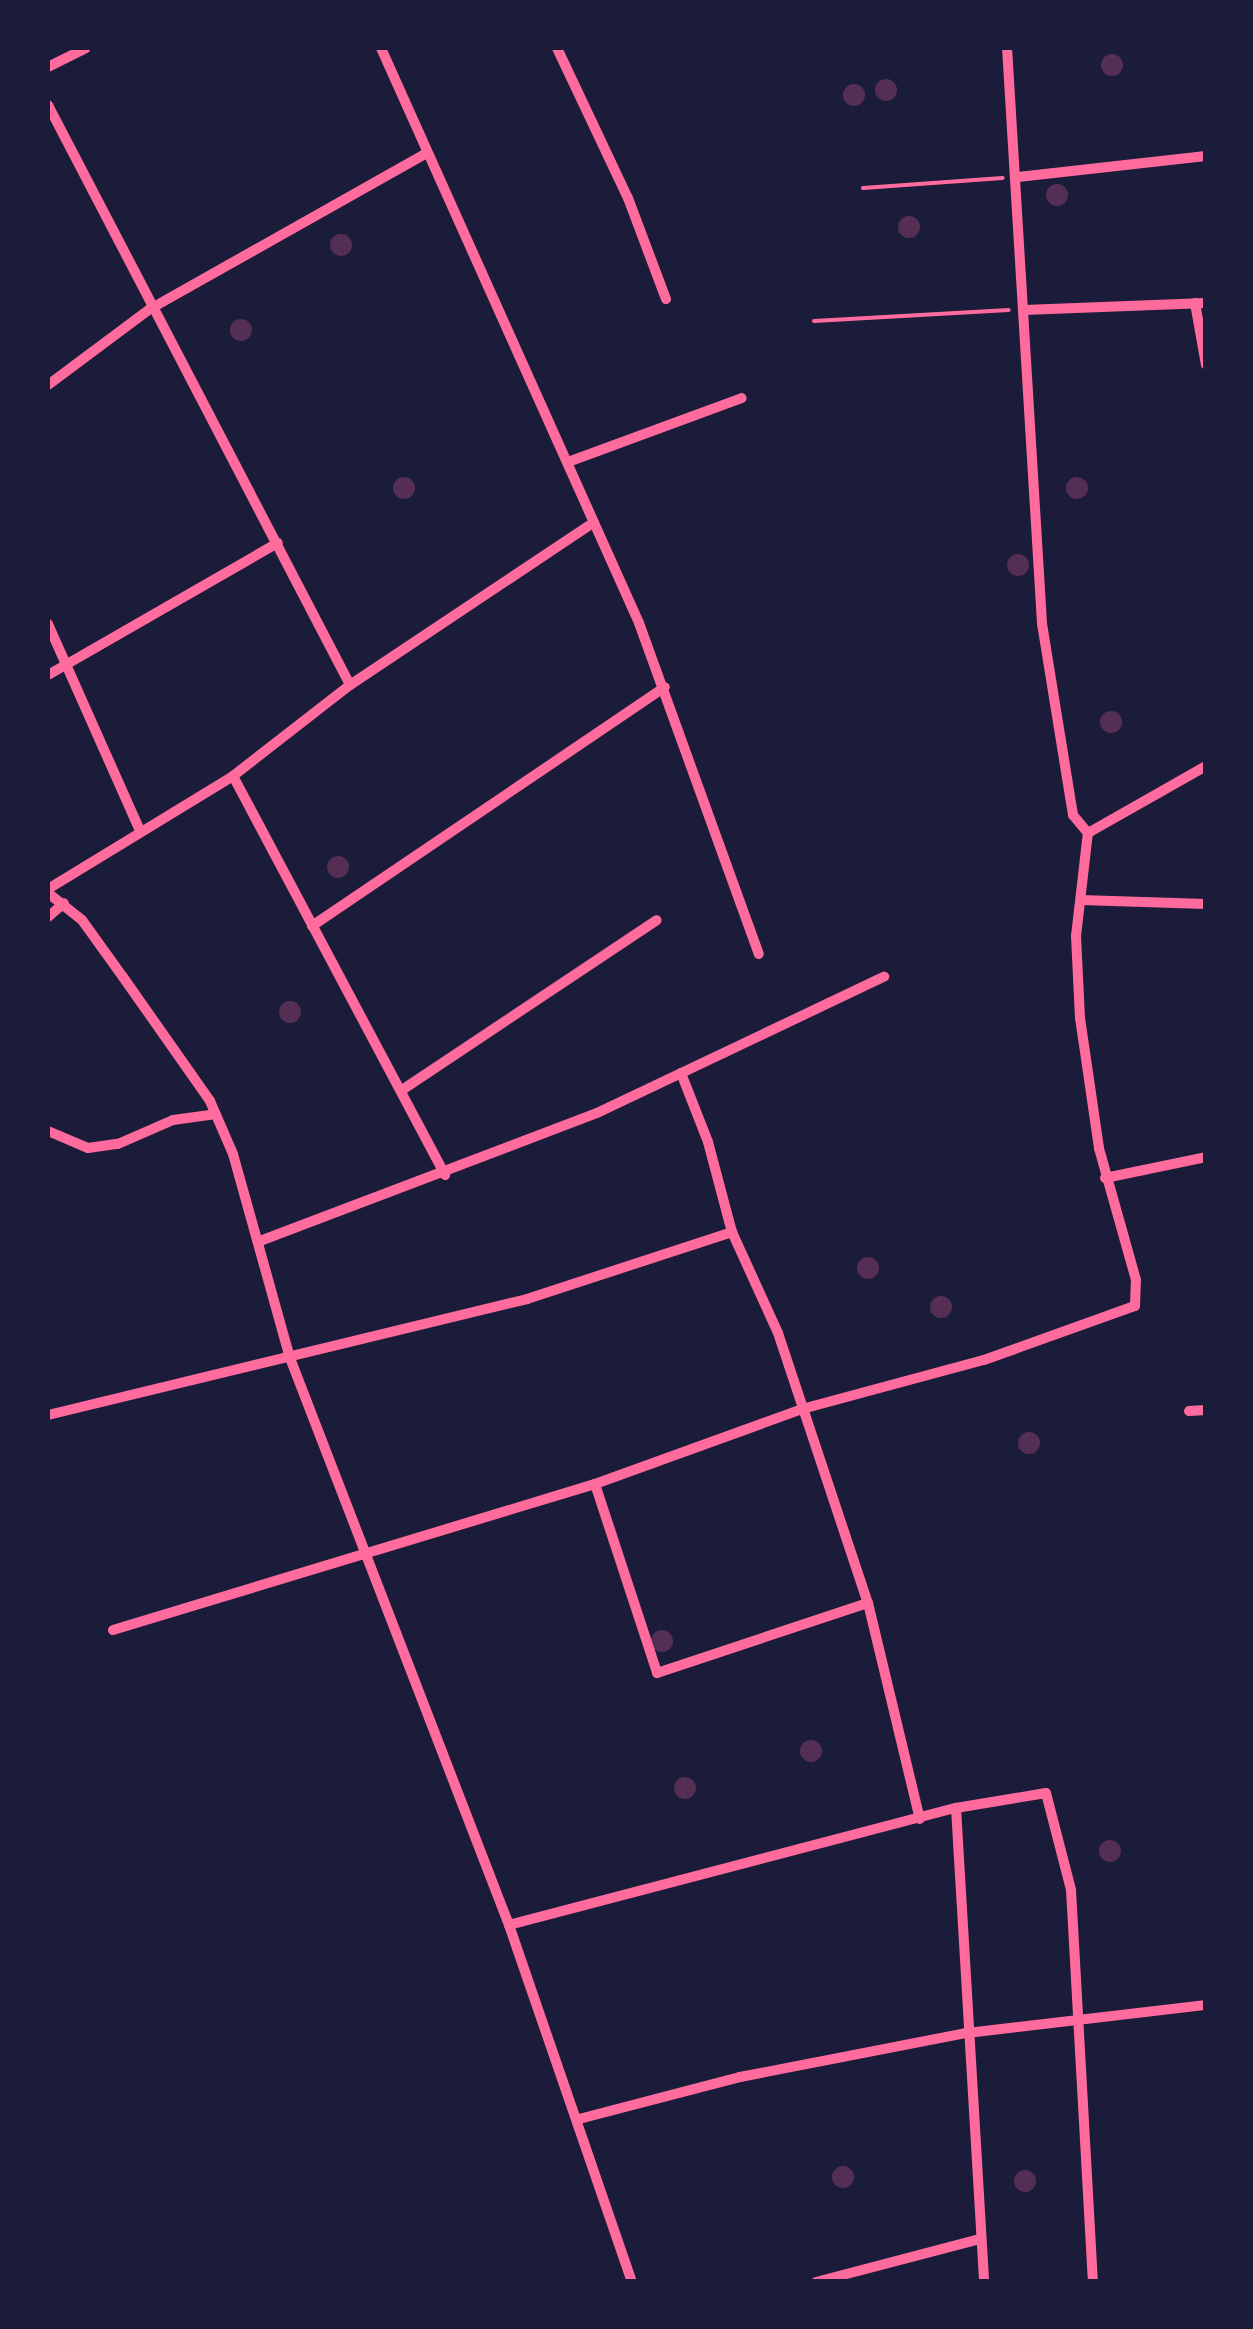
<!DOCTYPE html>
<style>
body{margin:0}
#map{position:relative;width:1253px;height:2329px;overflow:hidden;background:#1b1b3a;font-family:Inter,sans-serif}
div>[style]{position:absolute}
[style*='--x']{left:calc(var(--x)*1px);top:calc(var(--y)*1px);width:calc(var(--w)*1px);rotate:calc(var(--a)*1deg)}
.building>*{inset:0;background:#542f53}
.round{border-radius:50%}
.path>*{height:4px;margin:-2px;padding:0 2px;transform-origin:2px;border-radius:2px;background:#ff6b9d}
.minor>*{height:10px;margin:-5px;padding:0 5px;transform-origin:5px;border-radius:5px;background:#ff6b9d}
span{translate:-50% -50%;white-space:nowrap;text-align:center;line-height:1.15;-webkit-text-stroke:8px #1b1b3a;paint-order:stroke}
.frame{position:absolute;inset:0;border:50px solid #1b1b3a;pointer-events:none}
</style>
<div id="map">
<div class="building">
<div class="round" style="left:1101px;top:54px;width:22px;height:22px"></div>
<div class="round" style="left:875px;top:79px;width:22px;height:22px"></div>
<div class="round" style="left:843px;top:84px;width:22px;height:22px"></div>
<div class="round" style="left:1046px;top:184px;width:22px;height:22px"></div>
<div class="round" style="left:898px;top:216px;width:22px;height:22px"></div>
<div class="round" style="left:330px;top:234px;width:22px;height:22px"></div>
<div class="round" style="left:230px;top:319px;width:22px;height:22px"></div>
<div class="round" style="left:1066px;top:477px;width:22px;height:22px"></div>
<div class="round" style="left:393px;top:477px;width:22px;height:22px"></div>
<div class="round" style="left:1007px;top:554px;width:22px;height:22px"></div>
<div class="round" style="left:1100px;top:711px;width:22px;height:22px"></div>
<div class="round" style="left:327px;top:856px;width:22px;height:22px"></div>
<div class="round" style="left:279px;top:1001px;width:22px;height:22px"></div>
<div class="round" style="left:857px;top:1257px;width:22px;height:22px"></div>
<div class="round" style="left:930px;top:1296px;width:22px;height:22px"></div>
<div class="round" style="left:1018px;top:1432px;width:22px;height:22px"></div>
<div class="round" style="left:651px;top:1630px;width:22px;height:22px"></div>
<div class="round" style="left:800px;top:1740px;width:22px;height:22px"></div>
<div class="round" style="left:674px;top:1777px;width:22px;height:22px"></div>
<div class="round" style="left:1099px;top:1840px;width:22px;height:22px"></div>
<div class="round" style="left:832px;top:2166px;width:22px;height:22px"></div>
<div class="round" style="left:1014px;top:2170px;width:22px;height:22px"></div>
</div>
<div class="path">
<div style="--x:863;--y:188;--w:140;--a:-4.1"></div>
<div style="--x:814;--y:321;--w:195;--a:-3.2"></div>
</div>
<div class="minor">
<div style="--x:381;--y:48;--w:630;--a:65.83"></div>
<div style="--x:639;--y:623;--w:352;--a:70.1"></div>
<div style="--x:557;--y:48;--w:166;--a:64.7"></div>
<div style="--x:628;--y:198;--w:108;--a:69.4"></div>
<div style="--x:48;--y:67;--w:42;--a:-26.6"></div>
<div style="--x:48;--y:105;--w:654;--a:62.49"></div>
<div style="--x:1018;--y:177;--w:189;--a:-6.4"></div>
<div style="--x:1195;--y:303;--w:63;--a:79.9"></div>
<div style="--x:1024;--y:310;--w:182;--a:-2.2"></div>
<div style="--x:48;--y:385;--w:127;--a:-36.7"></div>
<div style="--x:150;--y:309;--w:318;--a:-29.4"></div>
<div style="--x:568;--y:462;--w:185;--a:-20.2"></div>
<div style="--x:48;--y:624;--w:227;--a:66"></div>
<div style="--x:48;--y:675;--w:265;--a:-29.9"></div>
<div style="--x:233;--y:776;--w:452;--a:62"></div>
<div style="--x:1088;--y:833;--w:136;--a:-29.6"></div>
<div style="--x:48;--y:889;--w:217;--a:-31.4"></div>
<div style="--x:233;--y:776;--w:148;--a:-37.9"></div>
<div style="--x:350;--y:685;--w:293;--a:-33.7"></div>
<div style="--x:48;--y:893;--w:43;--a:38.5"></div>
<div style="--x:82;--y:920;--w:70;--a:54.3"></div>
<div style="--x:123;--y:977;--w:151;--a:54.9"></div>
<div style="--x:210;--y:1101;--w:58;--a:66.5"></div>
<div style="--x:233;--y:1154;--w:212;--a:74.4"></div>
<div style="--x:290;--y:1358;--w:608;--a:68.88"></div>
<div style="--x:509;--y:1925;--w:378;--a:71"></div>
<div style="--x:1081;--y:900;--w:125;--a:1.8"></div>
<div style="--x:48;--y:917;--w:21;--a:-41"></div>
<div style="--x:312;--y:926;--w:426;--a:-34.1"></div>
<div style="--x:681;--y:1073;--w:74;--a:68.6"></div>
<div style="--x:708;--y:1142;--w:93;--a:75.1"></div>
<div style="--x:732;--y:1232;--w:111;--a:65.5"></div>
<div style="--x:778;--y:1333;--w:285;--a:71.6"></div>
<div style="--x:868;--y:1603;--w:222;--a:76.5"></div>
<div style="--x:402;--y:1090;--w:306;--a:-33.7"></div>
<div style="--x:48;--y:1131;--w:43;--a:23"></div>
<div style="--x:88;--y:1148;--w:30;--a:-8"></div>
<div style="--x:118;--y:1144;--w:60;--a:-23.6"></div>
<div style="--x:173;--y:1120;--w:43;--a:-7.9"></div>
<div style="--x:1105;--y:1178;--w:103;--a:-11.7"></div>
<div style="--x:260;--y:1241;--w:360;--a:-20.8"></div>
<div style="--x:597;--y:1113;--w:318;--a:-25.4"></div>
<div style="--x:1189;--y:1411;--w:17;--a:-3"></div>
<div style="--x:48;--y:1415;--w:493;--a:-13.6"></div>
<div style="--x:527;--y:1299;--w:216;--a:-18.1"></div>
<div style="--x:595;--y:1484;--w:199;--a:71.8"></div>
<div style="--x:657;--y:1673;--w:222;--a:-18.4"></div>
<div style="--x:113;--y:1630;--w:504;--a:-16.85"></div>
<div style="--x:595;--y:1484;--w:220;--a:-19.9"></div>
<div style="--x:802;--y:1409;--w:188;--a:-15.1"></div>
<div style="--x:984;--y:1360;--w:160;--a:-19.7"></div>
<div style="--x:1135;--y:1306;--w:26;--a:-88"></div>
<div style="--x:1136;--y:1280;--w:137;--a:-105.7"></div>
<div style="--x:1099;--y:1148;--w:131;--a:-98.3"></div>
<div style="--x:1080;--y:1018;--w:82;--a:-92.8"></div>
<div style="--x:1076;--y:936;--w:104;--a:-83.4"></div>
<div style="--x:1088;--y:833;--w:23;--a:-130"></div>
<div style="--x:1073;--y:815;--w:194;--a:-99.2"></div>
<div style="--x:1042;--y:623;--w:576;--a:-93.48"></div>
<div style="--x:956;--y:1808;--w:475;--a:86.6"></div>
<div style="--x:509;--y:1925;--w:462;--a:-14.7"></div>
<div style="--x:956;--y:1808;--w:91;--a:-9.5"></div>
<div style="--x:1046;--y:1793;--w:100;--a:75.5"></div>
<div style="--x:1071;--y:1890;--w:393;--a:86.8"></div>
<div style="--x:579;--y:2119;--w:166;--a:-14.6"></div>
<div style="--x:740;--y:2077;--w:231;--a:-11"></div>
<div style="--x:967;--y:2033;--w:241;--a:-6.7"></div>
<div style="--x:816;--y:2282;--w:170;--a:-14.7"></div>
</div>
<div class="frame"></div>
</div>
